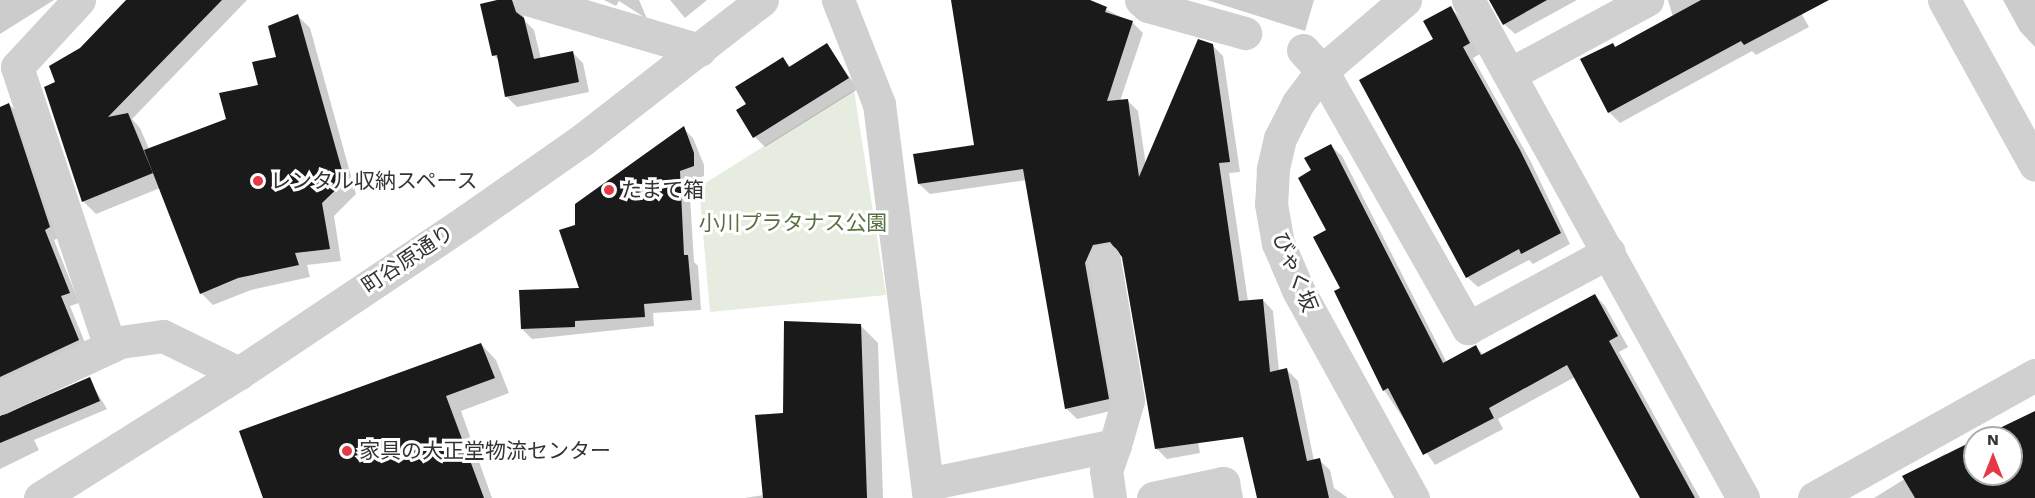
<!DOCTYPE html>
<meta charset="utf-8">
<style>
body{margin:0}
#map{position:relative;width:2035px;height:498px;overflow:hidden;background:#fff;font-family:"Work Sans","Noto Sans JP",sans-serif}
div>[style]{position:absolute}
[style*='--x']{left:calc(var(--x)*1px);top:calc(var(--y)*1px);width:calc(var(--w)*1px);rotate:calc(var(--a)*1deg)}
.green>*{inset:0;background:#e6ecdf}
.shadow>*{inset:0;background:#0003}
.building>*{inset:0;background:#1a1a1a}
.minor>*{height:33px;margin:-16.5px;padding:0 16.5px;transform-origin:16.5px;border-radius:16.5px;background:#d0d0d0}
.tertiary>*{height:33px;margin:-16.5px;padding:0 16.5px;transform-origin:16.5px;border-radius:16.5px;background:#d0d0d0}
.dots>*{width:16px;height:16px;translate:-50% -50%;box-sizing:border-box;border:3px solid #fff;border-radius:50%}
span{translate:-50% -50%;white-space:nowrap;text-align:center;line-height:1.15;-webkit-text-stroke:6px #fff;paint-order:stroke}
.poi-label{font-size:21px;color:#333}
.left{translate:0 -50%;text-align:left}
.park-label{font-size:21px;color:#56703f}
.street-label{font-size:21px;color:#333}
.north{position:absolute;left:1963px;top:426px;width:60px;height:60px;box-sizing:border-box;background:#fff;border:2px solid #adadad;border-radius:50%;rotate:0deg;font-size:16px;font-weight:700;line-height:24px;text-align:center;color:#333}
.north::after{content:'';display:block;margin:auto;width:21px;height:27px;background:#e63946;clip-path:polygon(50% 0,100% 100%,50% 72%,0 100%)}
</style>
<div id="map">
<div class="green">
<div style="clip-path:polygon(854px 90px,886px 295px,710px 312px,699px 187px)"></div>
</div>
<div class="shadow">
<div style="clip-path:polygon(0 0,54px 0,0 34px)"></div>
<div style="clip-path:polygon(128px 0,247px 0,132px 119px,140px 128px,149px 149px,228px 120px,260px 86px,298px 16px,310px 28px,356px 194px,334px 216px,341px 261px,307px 265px,310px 277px,251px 290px,213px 305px,201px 293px,160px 188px,96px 214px,83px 201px,57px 83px,81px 49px)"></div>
<div style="clip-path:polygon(504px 0,513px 0,522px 9px,525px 21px,534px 30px,541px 59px,573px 53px,583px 63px,589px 92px,517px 107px,506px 96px,499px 61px,494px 55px)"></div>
<div style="clip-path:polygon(604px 0,639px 0,647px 19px,619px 1px,616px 6px)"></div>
<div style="clip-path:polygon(670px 0,707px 0,685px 18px)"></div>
<div style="clip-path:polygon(954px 0,1086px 0,1132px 22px,1143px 33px,1120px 101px,1127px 100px,1138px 111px,1146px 166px,1212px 45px,1223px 56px,1240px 172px,1229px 173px,1248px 301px,1263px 300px,1273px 311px,1279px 371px,1287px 370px,1298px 381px,1314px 461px,1319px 460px,1330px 470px,1334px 488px,1348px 498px,1259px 498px,1214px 311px,1176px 319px,1200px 453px,1167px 459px,1156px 448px,1121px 252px,1103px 255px,1119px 409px,1077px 419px,1066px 408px,1027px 180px,930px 194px,919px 184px,976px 146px)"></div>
<div style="clip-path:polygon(1207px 0,1314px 0,1305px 31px)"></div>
<div style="clip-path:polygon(1493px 0,1577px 0,1515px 34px,1504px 24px)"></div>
<div style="clip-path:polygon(1668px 0,1794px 0,1809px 27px,1756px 55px,1752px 51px,1620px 123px,1609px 112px,1616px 48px,1673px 17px)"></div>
<div style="clip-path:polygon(2003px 0,2035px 0,2035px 47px,2020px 31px)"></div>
<div style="clip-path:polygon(1450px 8px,1461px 18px,1480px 54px,1473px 58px,1531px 162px,1570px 244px,1533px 264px,1529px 260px,1478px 287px,1467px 277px,1435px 39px)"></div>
<div style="clip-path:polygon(827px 45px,858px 89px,765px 147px,755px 137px,748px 104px,783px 59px,791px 67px)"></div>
<div style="clip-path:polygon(9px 104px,19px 114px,60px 237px,54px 240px,79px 303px,70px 306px,88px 350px,0 393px,0 108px)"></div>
<div style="clip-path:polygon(683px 128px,693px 138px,704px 165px,704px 176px,689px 181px,694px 262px,698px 266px,701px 310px,653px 313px,654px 326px,532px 339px,522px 329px,581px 289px,576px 226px)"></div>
<div style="clip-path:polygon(1331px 146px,1342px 156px,1447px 363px,1476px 347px,1484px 355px,1595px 295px,1605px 306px,1628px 347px,1619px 352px,1700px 498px,1642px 498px,1575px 377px,1498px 419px,1503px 429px,1435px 465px,1384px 390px,1342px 289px,1313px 171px)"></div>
<div style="clip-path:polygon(861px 326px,878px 343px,883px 498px,744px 498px,764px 495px,785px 414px)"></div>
<div style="clip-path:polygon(481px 344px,496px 360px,509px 393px,461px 411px,492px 498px,265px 498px)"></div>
<div style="clip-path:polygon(89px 379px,107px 409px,34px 440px,39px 450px,0 469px,0 416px)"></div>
<div style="clip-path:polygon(2035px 413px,2035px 498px,1874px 498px,1945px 454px,1949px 457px,1975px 442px,1975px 474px,2011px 474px,2011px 438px,1983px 438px)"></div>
</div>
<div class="building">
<div style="clip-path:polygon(126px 0,222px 0,108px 117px,128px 113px,153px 173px,82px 202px,44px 87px,55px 82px,49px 66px,80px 48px)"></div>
<div style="clip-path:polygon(497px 0,512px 0,516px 12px,524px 18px,534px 59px,573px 51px,579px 82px,505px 97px,497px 55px,492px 56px,480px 4px)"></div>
<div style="clip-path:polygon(951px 0,1090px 0,1107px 7px,1105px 12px,1133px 21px,1107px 101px,1128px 99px,1139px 177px,1198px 39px,1213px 44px,1230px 162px,1219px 163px,1239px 301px,1263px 299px,1270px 372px,1287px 368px,1307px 461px,1320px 458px,1329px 498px,1257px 498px,1243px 437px,1155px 449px,1122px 257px,1110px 242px,1093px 245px,1085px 263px,1109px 399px,1065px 409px,1023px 169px,918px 184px,913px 154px,974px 145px)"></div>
<div style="clip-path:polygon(1489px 0,1547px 0,1503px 25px)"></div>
<div style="clip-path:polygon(1701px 0,1829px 0,1744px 45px,1741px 41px,1608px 113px,1580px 59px,1613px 43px,1615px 47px)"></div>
<div style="clip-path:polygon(1451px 6px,1470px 43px,1463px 47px,1520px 150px,1561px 233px,1521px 254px,1519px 249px,1466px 278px,1359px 80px,1433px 39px,1423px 21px)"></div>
<div style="clip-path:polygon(298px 14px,345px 181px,322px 203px,330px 249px,295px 253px,299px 265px,238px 278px,200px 294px,144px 150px,226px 119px,219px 93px,258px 85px,252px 62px,276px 57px,268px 26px)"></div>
<div style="clip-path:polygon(827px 43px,849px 78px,753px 138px,736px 110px,746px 104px,735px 87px,783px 57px,789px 67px)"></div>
<div style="clip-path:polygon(9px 103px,50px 227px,45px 230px,70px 293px,61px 296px,79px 340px,0 377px,0 107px)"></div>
<div style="clip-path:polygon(684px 126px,694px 153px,694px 166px,680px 171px,684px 255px,688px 255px,692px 300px,644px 304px,645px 317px,575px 321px,575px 327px,521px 329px,519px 290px,579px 288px,559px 230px,575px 225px,575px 204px)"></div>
<div style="clip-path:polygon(1331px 144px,1443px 363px,1476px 345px,1481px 355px,1595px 294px,1618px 336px,1609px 341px,1695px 498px,1640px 498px,1567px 365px,1489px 408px,1494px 418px,1423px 455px,1388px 388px,1383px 391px,1334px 291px,1340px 288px,1313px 237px,1326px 230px,1298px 178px,1311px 170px,1304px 158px)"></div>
<div style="clip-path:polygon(784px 321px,861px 324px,867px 498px,763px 498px,755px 415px,783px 413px)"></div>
<div style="clip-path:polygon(481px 343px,495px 378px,446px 396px,484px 498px,263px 498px,239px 431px)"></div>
<div style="clip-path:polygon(90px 377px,100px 401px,0 443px,0 416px)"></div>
<div style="clip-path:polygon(2035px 411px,2035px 498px,1915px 498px,1902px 476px,1975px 440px,1975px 474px,2011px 474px,2011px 438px,1979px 438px)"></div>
</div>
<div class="minor">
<div style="--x:79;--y:0;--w:91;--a:132.8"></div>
<div style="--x:17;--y:67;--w:295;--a:71.6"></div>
<div style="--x:530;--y:0;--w:177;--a:16.4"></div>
<div style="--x:838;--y:0;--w:112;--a:68.5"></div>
<div style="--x:879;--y:104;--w:397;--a:82.8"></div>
<div style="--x:1141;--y:0;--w:9;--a:41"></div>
<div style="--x:1148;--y:6;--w:101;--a:15.6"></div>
<div style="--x:1468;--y:0;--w:569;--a:61.09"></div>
<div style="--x:1303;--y:50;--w:28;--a:48"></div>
<div style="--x:1322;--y:71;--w:296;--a:60.4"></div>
<div style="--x:1468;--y:328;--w:160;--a:-28.3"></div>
<div style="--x:1510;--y:74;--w:156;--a:-28.4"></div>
<div style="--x:0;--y:398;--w:132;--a:-25"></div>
<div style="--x:120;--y:342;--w:43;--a:-7.9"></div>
<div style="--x:163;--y:336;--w:85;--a:26"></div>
<div style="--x:928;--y:484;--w:191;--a:-11.8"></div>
<div style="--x:1115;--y:445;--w:47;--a:-73.9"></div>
<div style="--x:1128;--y:400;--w:142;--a:-99.7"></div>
<div style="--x:1110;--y:498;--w:27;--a:-98"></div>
<div style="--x:1106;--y:471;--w:28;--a:-71"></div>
<div style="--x:1153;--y:498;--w:72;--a:-12.1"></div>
<div style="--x:1223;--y:483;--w:15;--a:79"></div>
<div style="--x:1814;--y:498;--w:253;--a:-29.1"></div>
</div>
<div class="tertiary">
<div style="--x:1405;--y:0;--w:109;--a:139.5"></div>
<div style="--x:1322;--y:71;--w:40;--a:127"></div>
<div style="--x:1298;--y:103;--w:39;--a:117"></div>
<div style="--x:1280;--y:138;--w:32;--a:103"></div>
<div style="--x:1273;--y:169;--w:35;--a:93"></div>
<div style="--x:1271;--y:204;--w:40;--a:80"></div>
<div style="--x:1278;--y:243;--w:51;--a:66.9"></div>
<div style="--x:1298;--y:290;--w:238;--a:61.1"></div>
<div style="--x:1944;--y:0;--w:188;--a:61.1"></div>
<div style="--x:40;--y:498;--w:235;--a:-32.1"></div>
<div style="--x:239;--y:373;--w:273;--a:-33.8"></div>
<div style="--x:466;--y:221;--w:141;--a:-34.9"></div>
<div style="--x:582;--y:140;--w:228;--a:-37.9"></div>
</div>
<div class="dots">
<div style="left:258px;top:181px;background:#e63946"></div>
<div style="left:609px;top:190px;background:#e63946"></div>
<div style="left:347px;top:451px;background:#e63946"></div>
</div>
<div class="poi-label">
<span class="left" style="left:270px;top:181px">レンタル収納スペース</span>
<span class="left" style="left:621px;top:190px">たまて箱</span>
<span class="left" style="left:359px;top:451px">家具の大正堂物流センター</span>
</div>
<div class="park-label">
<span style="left:793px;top:223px">小川プラタナス公園</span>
</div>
<div class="street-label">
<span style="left:408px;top:259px;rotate:-34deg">町谷原通り</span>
<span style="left:1295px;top:272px;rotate:68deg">びゃく坂</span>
</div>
<div class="north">N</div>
</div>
